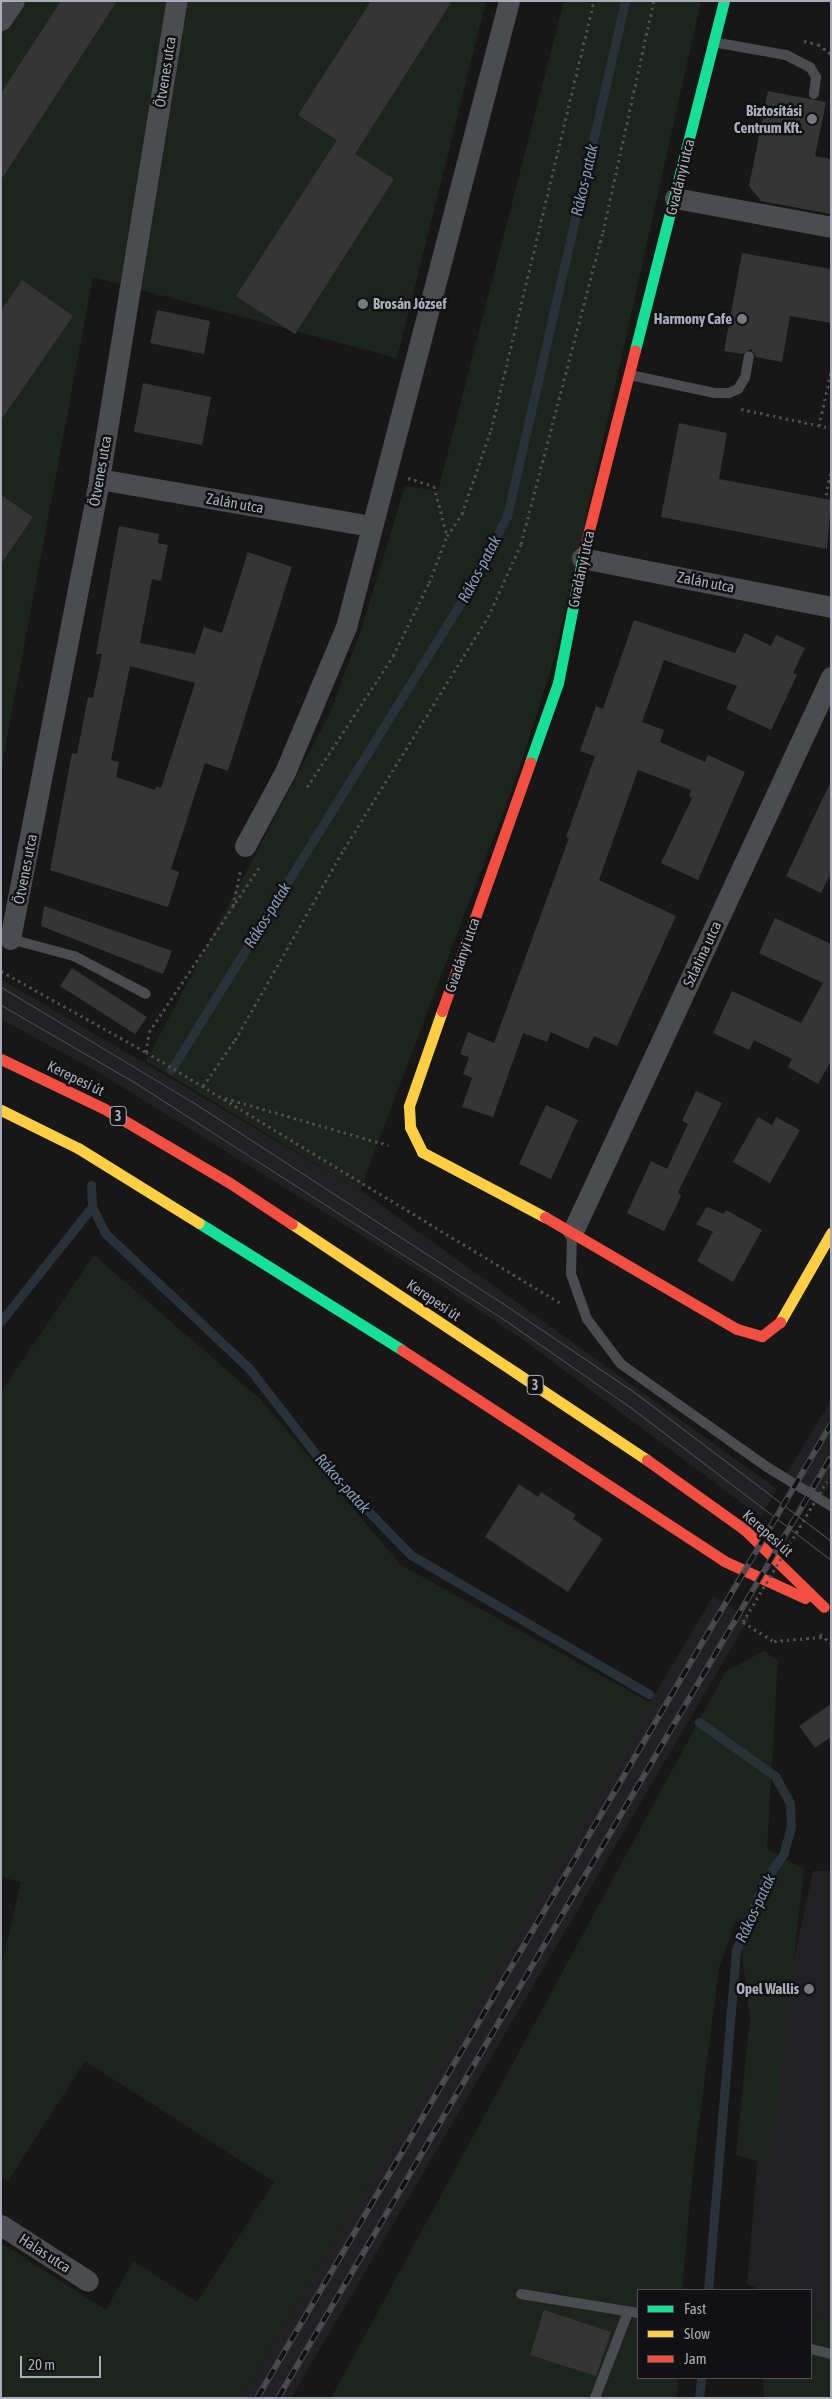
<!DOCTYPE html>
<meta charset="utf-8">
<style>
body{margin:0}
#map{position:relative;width:832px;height:2399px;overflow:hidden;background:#171717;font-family:"Asap Condensed",sans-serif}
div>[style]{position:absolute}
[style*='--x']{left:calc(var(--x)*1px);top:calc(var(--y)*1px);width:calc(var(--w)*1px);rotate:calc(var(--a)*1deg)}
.built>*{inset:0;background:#212123}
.green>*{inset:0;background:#1d241e}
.stream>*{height:9px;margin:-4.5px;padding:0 4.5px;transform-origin:4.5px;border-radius:4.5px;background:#2a3239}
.building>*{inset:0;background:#353536}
.path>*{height:3px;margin-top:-1.5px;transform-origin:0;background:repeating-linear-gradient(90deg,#4d4e52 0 2.5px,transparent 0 6.5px)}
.lane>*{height:10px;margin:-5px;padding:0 5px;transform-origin:5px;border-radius:5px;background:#4b4c50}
.street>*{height:21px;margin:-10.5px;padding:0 10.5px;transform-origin:10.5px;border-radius:10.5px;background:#4b4c50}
.fast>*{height:11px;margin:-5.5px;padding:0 5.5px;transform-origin:5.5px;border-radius:5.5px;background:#16e098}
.slow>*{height:11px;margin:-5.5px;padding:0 5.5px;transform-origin:5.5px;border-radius:5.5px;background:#ffcf43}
.jam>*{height:11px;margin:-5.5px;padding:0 5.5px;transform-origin:5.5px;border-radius:5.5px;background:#f24e42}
.tram>*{height:1px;margin:-0.5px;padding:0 0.5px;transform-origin:0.5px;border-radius:0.5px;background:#4b4c4f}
.rail>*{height:5.5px;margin-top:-2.75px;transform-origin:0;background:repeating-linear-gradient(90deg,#111113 0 11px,#4b4c4f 0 22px);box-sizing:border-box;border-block:1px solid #4b4c4f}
.path-bridge>*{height:3px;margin-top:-1.5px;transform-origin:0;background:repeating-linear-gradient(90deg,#4d4e52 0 2.5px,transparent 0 6.5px)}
.dots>*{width:14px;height:14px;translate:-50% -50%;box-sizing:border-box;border:2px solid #111113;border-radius:50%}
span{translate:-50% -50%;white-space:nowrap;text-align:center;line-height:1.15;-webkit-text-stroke:5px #111113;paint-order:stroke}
.shield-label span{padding:1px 4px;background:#111113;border:1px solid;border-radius:4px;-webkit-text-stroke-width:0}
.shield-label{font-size:14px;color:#a8adb8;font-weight:700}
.street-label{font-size:15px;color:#a8adb8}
.poi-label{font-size:15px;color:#a8adb8;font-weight:700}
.right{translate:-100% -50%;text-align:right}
.left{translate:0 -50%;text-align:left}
.water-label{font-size:16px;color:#7f9bb3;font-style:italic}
.frame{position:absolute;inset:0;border:2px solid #a8adb8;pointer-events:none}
.legend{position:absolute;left:637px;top:2289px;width:175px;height:90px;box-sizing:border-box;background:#111113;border:1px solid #4d4f55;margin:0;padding:6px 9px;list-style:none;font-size:15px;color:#a8adb8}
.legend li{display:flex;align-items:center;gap:10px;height:25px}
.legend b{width:25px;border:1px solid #4d4f55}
.scale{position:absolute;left:20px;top:2356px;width:81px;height:22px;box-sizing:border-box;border:2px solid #a8adb8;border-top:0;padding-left:6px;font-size:15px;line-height:18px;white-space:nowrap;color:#a8adb8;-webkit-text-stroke:4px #111113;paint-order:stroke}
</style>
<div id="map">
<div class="built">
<div style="clip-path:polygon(1px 979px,360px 1190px,777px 1489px,761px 1517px,525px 1341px,435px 1281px,98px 1072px,1px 1019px)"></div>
<div style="clip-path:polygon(831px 1400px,831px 1482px,823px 1495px,787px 1473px)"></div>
<div style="clip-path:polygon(713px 1596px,749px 1618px,291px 2398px,241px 2398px)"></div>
<div style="clip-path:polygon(813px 1871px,831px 1871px,831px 2323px,811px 2314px,811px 2290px,760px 2290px,747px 2284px,762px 2107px)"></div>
</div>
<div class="green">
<div style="clip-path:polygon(1px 1px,486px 1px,397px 358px,93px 277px,1px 770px)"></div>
<div style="clip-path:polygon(564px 1px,701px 1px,555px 656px,519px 770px,360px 1190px,146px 1061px,329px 715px,361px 630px,405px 486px,438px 491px)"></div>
<div style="clip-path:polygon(94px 1255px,260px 1399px,401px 1565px,651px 1703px,241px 2398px,1px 2398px,1px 2243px,106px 2310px,133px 2261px,197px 2302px,274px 2182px,85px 2061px,8px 2181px,1px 2177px,1px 1967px,21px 1882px,1px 1877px,1px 1392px)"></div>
<div style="clip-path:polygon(764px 1651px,778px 1661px,767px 1849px,804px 1869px,776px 2118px,767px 2164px,736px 2155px,750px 2019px,737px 1917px,719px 1968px,693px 2170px,682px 2290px,638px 2290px,638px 2378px,678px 2378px,677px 2398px,331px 2398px,726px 1671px)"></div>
<div style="clip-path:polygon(811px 2314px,831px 2323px,831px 2398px,764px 2398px,763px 2378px,811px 2378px)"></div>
</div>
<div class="stream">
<div style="--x:171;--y:1070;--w:560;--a:-58.21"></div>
<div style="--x:466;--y:594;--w:88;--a:-62.3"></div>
<div style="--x:507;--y:516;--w:528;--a:-77.09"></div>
<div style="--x:91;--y:1185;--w:22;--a:87"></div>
<div style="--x:92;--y:1207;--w:29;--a:63"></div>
<div style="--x:105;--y:1233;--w:197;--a:43.2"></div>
<div style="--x:249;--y:1368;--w:129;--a:52.2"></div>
<div style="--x:328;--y:1470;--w:119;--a:45.7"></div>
<div style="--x:411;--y:1555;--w:276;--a:30.3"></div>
<div style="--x:1;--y:1321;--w:146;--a:-51.4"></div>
<div style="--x:699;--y:1722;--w:93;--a:35.4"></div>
<div style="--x:775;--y:1776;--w:31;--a:61"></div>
<div style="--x:790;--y:1803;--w:23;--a:88"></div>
<div style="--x:791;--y:1826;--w:28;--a:105"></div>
<div style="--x:784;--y:1853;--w:33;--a:125"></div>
<div style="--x:765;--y:1880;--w:76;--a:112.5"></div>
<div style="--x:736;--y:1950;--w:341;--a:94.7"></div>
<div style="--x:699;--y:2398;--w:20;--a:-84"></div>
</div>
<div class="building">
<div style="clip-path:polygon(61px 1px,117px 1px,1px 180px,1px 93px)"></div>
<div style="clip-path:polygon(371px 1px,452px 1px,355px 154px,394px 179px,295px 334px,236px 296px,337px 140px,298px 115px)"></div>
<div style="clip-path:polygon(768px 91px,826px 102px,815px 156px,831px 159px,831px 214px,761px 201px,749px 186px)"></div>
<div style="clip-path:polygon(742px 253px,831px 269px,831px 323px,790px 316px,782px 362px,756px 357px,751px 349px,742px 354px,724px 351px)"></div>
<div style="clip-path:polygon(22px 280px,73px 316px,1px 420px,1px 311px)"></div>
<div style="clip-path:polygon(157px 310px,210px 321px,204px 354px,150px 343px)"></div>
<div style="clip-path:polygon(143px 383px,211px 397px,202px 445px,134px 432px)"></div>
<div style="clip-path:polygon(679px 423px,727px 433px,719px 479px,831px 500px,827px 549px,661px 517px)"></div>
<div style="clip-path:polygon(1px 495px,33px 517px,1px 564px)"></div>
<div style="clip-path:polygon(evenodd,119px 526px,159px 534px,158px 543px,168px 545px,161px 581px,152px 579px,140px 643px,195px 654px,204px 627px,222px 633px,248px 552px,292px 567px,228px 771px,205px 763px,171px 869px,179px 872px,168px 907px,50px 870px,72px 753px,77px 754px,88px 697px,93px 698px,102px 654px,96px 654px,119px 526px,130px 666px,195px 683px,161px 788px,156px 786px,155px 790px,116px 777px,119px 762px,111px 760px,130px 666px)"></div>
<div style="clip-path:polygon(634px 620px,735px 653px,745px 633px,771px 646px,776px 635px,805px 648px,793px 673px,797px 675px,771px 730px,726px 709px,737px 686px,664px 660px,642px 722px,664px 730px,660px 742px,705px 762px,708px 755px,745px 772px,698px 880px,661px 863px,692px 798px,689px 796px,691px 790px,638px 770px,599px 880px,676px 916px,617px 1046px,594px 1036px,588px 1049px,551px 1032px,547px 1042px,523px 1033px,493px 1117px,462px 1107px,472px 1078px,463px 1074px,469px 1057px,460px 1054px,468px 1032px,494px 1043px,569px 838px,566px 837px,595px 756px,580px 751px,596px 706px,603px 709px)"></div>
<div style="clip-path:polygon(831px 781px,831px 873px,821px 893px,786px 876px)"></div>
<div style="clip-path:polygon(44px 906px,172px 951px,163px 974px,41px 926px)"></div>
<div style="clip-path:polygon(775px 918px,831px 944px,831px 1061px,818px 1084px,788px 1067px,792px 1059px,754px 1040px,749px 1050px,713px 1033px,732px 991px,801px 1023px,823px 983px,759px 953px)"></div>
<div style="clip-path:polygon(72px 968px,147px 1017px,135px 1034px,60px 986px)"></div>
<div style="clip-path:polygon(696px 1091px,722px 1103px,678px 1192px,681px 1196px,664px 1231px,627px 1213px,651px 1161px,667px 1169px,688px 1124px,682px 1121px)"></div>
<div style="clip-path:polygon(546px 1105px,578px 1120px,551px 1179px,519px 1164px)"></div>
<div style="clip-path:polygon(758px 1117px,772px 1125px,776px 1117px,800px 1130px,770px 1183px,733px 1162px)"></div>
<div style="clip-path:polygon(707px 1207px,724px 1214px,726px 1210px,762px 1230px,733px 1282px,697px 1261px,713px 1232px,696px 1224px)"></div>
<div style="clip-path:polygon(519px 1484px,538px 1497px,541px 1492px,576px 1515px,573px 1519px,603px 1539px,568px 1592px,485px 1537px)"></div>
<div style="clip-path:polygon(831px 1704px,831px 1737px,815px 1748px,799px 1726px)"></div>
<div style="clip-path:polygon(544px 2310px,611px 2332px,596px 2376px,530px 2355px)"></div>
</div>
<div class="path">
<div style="--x:804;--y:41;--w:14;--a:12"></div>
<div style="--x:818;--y:44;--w:16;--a:38"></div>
<div style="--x:741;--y:409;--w:92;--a:11.9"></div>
<div style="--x:819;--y:426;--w:55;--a:-77.5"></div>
<div style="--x:408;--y:478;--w:27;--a:17"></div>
<div style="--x:434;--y:486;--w:52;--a:75.4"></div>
<div style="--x:826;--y:495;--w:24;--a:-78"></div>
<div style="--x:307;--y:787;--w:157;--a:-56.7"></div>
<div style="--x:393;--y:656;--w:81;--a:-63.7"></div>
<div style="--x:429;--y:583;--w:50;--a:-69"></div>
<div style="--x:447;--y:536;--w:27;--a:-56"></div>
<div style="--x:462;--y:514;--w:89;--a:-71"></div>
<div style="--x:491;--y:430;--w:441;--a:-76.5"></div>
<div style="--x:233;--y:906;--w:39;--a:-78"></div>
<div style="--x:1;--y:971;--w:166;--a:29.2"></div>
<div style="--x:146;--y:1052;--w:485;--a:31.2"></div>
<div style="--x:146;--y:1052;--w:20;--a:-81"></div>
<div style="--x:149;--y:1032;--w:201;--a:-56.2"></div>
<div style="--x:203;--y:1086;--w:56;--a:-55.2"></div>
<div style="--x:235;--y:1040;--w:220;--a:-60.3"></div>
<div style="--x:344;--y:849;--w:273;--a:-58.2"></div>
<div style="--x:488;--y:617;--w:80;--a:-65.7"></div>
<div style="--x:521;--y:544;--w:323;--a:-75.3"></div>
<div style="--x:603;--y:232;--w:237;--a:-77.6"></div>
<div style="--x:225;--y:1098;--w:170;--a:16.1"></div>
<div style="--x:743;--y:1622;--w:36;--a:32"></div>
<div style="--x:774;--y:1641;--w:48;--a:-4.8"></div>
<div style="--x:820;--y:1634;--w:14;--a:39"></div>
</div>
<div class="lane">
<div style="--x:713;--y:42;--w:74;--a:10.1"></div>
<div style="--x:786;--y:55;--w:27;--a:27"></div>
<div style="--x:810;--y:67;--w:12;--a:59"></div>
<div style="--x:816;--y:77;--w:17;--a:97"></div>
<div style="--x:630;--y:375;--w:87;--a:12"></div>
<div style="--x:715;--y:393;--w:14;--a:0"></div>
<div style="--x:729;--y:393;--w:10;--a:-24"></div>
<div style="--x:738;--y:389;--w:13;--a:-58"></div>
<div style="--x:745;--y:378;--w:22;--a:-80"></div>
<div style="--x:10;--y:939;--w:66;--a:14.9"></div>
<div style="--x:74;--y:956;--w:81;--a:27.8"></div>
<div style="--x:572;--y:1234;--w:40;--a:91.4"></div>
<div style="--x:571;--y:1274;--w:48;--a:70.4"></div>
<div style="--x:587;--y:1319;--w:56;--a:52.9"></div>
<div style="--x:621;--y:1364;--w:179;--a:35.2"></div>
<div style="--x:767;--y:1467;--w:75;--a:31.4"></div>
<div style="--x:521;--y:2294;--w:119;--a:9.2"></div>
<div style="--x:811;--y:2349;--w:21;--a:14"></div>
<div style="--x:595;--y:2398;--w:92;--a:-69"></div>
</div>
<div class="street">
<div style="--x:1;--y:20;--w:23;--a:-56"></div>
<div style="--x:675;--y:198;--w:159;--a:10.5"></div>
<div style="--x:99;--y:479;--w:275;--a:9.8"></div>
<div style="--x:582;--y:558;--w:254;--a:11.1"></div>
<div style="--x:245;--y:846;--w:84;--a:-61.6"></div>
<div style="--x:285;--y:772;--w:157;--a:-67.2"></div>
<div style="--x:346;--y:627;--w:647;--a:-75.41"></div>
<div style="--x:10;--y:939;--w:469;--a:-79"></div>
<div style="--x:99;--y:479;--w:484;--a:-80.8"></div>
<div style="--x:573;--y:1231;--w:611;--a:-65.03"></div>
<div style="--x:1;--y:2225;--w:103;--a:32.8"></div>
</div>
<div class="fast">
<div style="--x:635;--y:350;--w:360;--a:-75.7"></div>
<div style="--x:530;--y:762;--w:84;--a:-70.5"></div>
<div style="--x:558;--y:683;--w:136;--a:-78.9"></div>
<div style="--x:199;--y:1223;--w:239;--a:32"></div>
</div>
<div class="slow">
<div style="--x:442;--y:1011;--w:101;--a:109.2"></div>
<div style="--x:409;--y:1106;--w:21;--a:87"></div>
<div style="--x:410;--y:1127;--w:28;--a:64"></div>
<div style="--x:422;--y:1152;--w:139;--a:27.9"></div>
<div style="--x:1;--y:1110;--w:86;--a:26.3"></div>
<div style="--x:78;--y:1148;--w:142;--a:31.8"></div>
<div style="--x:292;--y:1224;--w:426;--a:33.6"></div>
<div style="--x:780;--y:1322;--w:103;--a:-60.2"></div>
</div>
<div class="jam">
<div style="--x:584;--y:550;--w:206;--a:-75.7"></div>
<div style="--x:442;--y:1011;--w:264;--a:-70.5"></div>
<div style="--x:1;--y:1059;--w:113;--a:25.7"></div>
<div style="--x:103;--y:1108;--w:147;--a:30.6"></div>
<div style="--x:230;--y:1183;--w:74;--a:33.5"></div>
<div style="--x:545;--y:1217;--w:222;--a:30.3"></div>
<div style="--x:737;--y:1329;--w:26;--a:16"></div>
<div style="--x:762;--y:1336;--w:23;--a:-38"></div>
<div style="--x:402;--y:1350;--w:385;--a:33.2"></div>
<div style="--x:724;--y:1561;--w:89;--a:24.6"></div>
<div style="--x:647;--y:1460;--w:120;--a:35.5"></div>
<div style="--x:745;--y:1530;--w:110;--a:44.3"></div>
</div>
<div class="tram">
<div style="--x:1;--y:987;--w:222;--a:31"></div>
<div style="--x:191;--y:1101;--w:374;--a:33"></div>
<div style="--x:505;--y:1305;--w:156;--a:34"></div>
<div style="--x:634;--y:1392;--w:247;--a:37.1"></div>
<div style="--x:1;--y:1005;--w:154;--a:30.1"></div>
<div style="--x:134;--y:1082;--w:446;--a:32.7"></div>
<div style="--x:509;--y:1323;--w:147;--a:34.8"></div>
<div style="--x:630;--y:1407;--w:253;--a:37.3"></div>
</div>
<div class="rail">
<div style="--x:257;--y:2398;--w:1131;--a:-59.49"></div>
<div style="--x:278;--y:2398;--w:1091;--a:-59.56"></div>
</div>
<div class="path-bridge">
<div style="--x:743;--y:1622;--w:164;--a:-59.2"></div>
</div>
<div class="dots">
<div style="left:812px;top:119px;background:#757880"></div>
<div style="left:363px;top:304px;background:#757880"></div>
<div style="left:742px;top:319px;background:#757880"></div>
<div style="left:809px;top:1989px;background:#757880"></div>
</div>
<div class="shield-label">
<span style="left:118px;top:1116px">3</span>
<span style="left:535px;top:1385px">3</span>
</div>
<div class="street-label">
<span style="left:165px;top:72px;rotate:-81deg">Ötvenes utca</span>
<span style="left:680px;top:177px;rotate:-76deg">Gvadányi utca</span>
<span style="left:100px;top:471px;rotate:-80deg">Ötvenes utca</span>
<span style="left:235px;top:503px;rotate:10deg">Zalán utca</span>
<span style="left:581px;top:569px;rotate:-78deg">Gvadányi utca</span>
<span style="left:706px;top:582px;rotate:11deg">Zalán utca</span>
<span style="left:25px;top:869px;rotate:-79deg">Ötvenes utca</span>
<span style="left:702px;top:954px;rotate:-65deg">Szlatina utca</span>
<span style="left:462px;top:955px;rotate:-71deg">Gvadányi utca</span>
<span style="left:76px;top:1078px;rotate:26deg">Kerepesi út</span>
<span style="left:434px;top:1300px;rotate:34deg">Kerepesi út</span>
<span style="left:768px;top:1533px;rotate:42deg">Kerepesi út</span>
<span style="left:45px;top:2253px;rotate:33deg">Halas utca</span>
</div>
<div class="poi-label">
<span class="right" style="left:802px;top:119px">Biztosítási<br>Centrum Kft.</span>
<span class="left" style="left:373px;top:304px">Brosán József</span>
<span class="right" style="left:732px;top:319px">Harmony Cafe</span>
<span class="right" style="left:799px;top:1989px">Opel Wallis</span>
</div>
<div class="water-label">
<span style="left:584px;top:180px;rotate:-77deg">Rákos-patak</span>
<span style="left:479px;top:569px;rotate:-62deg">Rákos-patak</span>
<span style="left:267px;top:915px;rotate:-58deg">Rákos-patak</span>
<span style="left:343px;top:1483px;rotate:48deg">Rákos-patak</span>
<span style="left:755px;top:1908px;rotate:-65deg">Rákos-patak</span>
</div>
<div class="frame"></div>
<ul class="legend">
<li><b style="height:6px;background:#16e098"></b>Fast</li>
<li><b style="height:6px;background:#ffcf43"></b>Slow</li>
<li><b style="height:6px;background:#f24e42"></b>Jam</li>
</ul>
<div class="scale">20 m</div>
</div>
